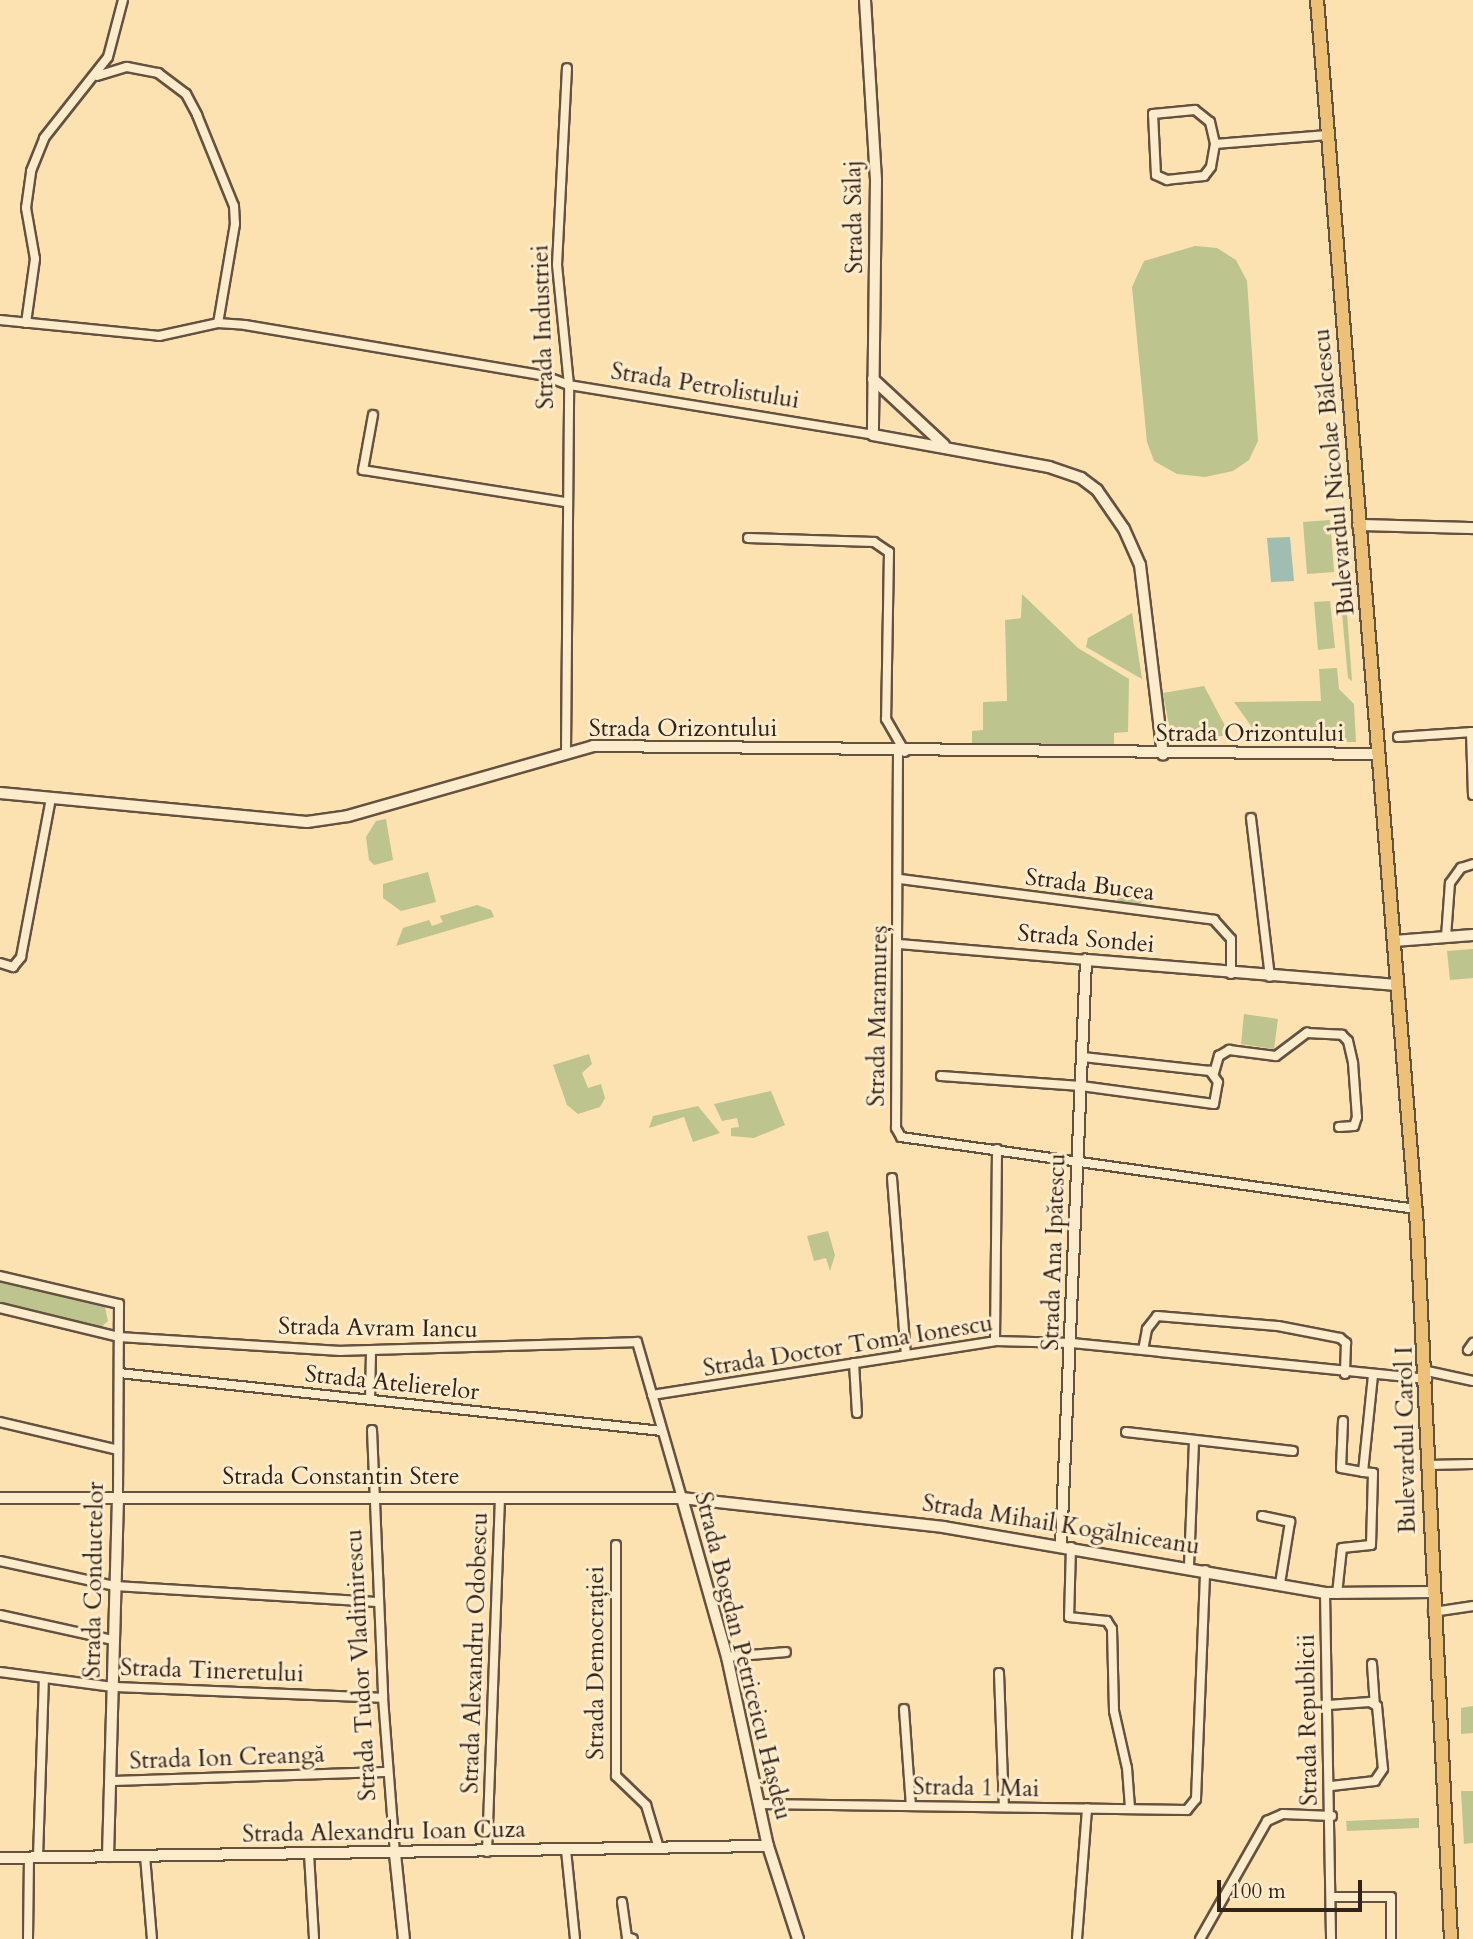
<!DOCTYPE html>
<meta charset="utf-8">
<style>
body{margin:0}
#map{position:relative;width:1473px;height:1939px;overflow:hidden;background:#fce2b1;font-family:Cardo,serif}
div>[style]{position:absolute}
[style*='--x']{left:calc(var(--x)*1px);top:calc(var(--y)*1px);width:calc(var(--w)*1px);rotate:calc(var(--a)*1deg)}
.green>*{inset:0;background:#bdc48d}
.water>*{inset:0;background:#a0bdb2}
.roads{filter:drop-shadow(2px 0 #645240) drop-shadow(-2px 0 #645240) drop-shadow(0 2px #645240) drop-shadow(0 -2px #645240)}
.street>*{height:8px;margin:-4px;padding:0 4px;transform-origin:4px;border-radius:4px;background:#fdeccc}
.secondary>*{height:10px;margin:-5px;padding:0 5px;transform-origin:5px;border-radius:5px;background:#fdeccc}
.primary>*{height:12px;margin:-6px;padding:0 6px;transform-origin:6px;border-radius:6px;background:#eec178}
span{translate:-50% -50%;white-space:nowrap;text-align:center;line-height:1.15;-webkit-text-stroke:6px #fdeccc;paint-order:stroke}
.street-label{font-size:24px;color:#32221a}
.scale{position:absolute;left:1217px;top:1880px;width:145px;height:32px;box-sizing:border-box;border:4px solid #32221a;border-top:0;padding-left:9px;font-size:21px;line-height:24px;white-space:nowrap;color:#32221a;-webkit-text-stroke:5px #fdeccc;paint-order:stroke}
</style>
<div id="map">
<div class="green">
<div style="clip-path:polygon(1195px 246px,1217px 248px,1236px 260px,1247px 281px,1258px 441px,1249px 460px,1233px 471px,1205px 477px,1177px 474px,1154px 461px,1147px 442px,1132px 287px,1144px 261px)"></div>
<div style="clip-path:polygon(1330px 520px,1334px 572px,1307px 574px,1303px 522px)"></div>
<div style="clip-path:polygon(1022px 594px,1078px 648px,1129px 679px,1128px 732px,1114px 733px,1114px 745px,972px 744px,972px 731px,983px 730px,983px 702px,1007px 701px,1005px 620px,1021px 618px)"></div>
<div style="clip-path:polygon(1346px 600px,1352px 681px,1348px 678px,1341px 603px)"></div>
<div style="clip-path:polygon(1330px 601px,1335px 648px,1318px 650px,1314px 602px)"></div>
<div style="clip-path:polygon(1132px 613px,1142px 679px,1086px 647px,1088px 638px)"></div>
<div style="clip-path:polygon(1337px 668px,1339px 689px,1354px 704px,1356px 742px,1270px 741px,1254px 730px,1234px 702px,1321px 701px,1319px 669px)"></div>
<div style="clip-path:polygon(1204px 686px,1230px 735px,1179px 741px,1171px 736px,1163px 693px)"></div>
<div style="clip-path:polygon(386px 819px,393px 860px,374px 865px,369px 860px,366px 837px,376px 821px)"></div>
<div style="clip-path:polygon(428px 872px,436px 902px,401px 911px,383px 898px,383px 884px)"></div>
<div style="clip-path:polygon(1118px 890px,1140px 893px,1142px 906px,1117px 903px)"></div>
<div style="clip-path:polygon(477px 905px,491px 910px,494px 917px,396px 946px,403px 928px,429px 920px,432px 926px,443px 922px,440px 916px)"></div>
<div style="clip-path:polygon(1473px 949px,1473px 978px,1450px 980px,1447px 951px)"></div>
<div style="clip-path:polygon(1244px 1014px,1278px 1019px,1274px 1049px,1241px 1044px)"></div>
<div style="clip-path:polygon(589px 1054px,592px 1064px,582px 1073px,588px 1088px,601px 1084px,605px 1098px,600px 1107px,578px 1114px,567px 1105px,553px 1065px)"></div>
<div style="clip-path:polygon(771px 1091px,785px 1125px,754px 1138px,731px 1136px,731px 1128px,739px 1127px,737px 1118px,722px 1121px,714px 1104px)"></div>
<div style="clip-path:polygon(698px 1106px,720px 1133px,693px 1142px,684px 1117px,649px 1128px,653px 1116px)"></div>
<div style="clip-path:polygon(828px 1231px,835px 1255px,830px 1271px,826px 1258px,814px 1261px,807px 1236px)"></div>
<div style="clip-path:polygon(0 1282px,105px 1307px,108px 1321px,98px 1330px,0 1305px)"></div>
<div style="clip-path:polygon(1473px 1706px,1473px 1733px,1461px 1734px,1461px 1708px)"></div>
<div style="clip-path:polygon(1461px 1791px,1473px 1791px,1473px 1843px,1464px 1844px)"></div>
<div style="clip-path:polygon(1419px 1818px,1419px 1828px,1347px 1831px,1346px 1821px)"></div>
</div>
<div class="water">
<div style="clip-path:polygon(1290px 537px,1294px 581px,1271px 582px,1267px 538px)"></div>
</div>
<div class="roads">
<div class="street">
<div style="--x:97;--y:76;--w:31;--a:-17"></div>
<div style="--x:127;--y:67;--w:32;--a:11"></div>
<div style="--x:158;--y:73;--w:35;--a:37"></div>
<div style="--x:186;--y:94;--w:24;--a:62"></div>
<div style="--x:197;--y:115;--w:98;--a:67.9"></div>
<div style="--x:234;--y:206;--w:18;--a:87"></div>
<div style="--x:235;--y:224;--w:100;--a:99.7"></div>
<div style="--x:1215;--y:144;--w:23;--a:100"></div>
<div style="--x:1211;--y:167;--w:11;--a:128"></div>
<div style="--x:1204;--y:176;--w:37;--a:174"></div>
<div style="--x:1167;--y:180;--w:12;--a:-156"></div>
<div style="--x:1156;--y:175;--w:61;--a:-92.8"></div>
<div style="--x:1153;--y:114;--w:42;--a:-5.4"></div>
<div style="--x:1195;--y:110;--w:19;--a:39"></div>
<div style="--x:1210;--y:122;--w:23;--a:77"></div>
<div style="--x:1215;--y:144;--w:113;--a:-4.6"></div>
<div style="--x:0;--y:320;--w:160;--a:5.7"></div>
<div style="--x:159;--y:336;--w:60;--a:-12.4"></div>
<div style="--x:218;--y:323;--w:27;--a:4"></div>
<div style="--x:245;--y:325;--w:304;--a:9.6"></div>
<div style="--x:545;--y:376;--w:26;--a:21"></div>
<div style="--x:569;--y:385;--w:308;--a:9.3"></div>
<div style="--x:26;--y:323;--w:65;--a:-82"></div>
<div style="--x:35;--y:259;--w:52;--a:-100"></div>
<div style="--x:26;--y:208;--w:37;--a:-82"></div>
<div style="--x:31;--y:171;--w:35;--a:-68"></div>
<div style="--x:44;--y:138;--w:103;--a:-51.7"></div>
<div style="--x:108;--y:57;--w:59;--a:-75.3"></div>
<div style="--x:373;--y:415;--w:56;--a:100.3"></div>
<div style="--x:363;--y:470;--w:205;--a:9"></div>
<div style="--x:748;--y:538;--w:126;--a:1.8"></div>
<div style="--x:874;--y:542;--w:18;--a:34"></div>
<div style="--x:889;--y:552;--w:167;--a:91"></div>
<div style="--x:886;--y:719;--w:38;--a:60"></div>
<div style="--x:1471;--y:732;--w:63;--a:88.2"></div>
<div style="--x:1398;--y:737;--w:75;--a:-3.8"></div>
<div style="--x:566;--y:751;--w:366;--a:-89.5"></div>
<div style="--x:569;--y:385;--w:121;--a:-95.7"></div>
<div style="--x:557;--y:265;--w:197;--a:-87.1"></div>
<div style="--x:898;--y:752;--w:376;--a:90.3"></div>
<div style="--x:896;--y:1128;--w:10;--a:61"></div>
<div style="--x:901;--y:1137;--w:520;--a:7.96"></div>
<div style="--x:1251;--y:818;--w:160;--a:83.2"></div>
<div style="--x:900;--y:879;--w:317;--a:7.4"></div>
<div style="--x:1214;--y:920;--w:25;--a:48"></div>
<div style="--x:1231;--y:939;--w:35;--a:90"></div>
<div style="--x:1446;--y:937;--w:54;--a:-85.8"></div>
<div style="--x:1450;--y:883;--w:19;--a:-54"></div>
<div style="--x:1461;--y:868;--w:13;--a:-18"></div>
<div style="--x:899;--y:944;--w:188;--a:4.9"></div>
<div style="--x:0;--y:963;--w:14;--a:17"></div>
<div style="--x:13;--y:967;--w:13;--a:-51"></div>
<div style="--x:21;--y:957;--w:162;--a:-79.3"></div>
<div style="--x:1214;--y:1073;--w:18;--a:-74"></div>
<div style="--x:1219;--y:1056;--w:12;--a:-31"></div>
<div style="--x:1229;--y:1050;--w:47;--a:7.3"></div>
<div style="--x:1276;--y:1056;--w:39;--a:-37"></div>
<div style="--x:1307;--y:1033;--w:35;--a:3"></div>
<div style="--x:1342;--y:1035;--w:8;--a:45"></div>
<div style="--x:1348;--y:1041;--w:23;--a:77"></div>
<div style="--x:1353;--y:1063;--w:54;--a:85.8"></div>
<div style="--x:1357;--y:1117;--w:9;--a:108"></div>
<div style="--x:1354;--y:1126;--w:15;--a:176"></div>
<div style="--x:941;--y:1076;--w:140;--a:4.1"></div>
<div style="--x:1081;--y:1086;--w:134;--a:7.7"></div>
<div style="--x:1214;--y:1104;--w:22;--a:-80"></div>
<div style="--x:1218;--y:1082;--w:14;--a:-126"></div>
<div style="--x:1210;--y:1071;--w:128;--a:-173.7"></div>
<div style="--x:892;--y:1178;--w:177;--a:85.5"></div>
<div style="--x:0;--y:1276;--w:122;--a:13.2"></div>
<div style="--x:119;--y:1304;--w:193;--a:90.3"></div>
<div style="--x:0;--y:1308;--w:122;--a:13.7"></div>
<div style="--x:119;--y:1337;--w:222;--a:3.6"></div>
<div style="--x:341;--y:1351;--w:296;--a:-1.7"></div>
<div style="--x:637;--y:1342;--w:162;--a:73.9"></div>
<div style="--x:995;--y:1341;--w:192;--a:-89.4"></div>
<div style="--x:1143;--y:1350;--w:21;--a:-79"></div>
<div style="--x:1147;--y:1329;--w:16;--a:-52"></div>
<div style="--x:1157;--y:1316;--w:121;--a:4.7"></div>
<div style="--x:1278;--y:1326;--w:63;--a:11"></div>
<div style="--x:1340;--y:1338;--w:8;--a:40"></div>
<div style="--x:1346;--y:1343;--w:31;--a:92"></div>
<div style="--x:1468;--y:1350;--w:9;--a:-54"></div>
<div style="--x:854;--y:1363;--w:50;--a:86.6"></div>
<div style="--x:1427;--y:1371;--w:47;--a:12.3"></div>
<div style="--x:119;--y:1373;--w:546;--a:6.1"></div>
<div style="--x:652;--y:1395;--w:347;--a:-8.9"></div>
<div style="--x:995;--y:1341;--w:77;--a:1.5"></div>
<div style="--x:1072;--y:1343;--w:357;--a:5.8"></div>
<div style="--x:370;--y:1400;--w:48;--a:-88.8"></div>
<div style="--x:1343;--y:1421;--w:47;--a:92.4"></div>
<div style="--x:1341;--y:1468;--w:22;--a:10"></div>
<div style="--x:0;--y:1422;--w:121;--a:13.3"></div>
<div style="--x:372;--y:1430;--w:268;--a:87.6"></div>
<div style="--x:383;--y:1698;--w:156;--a:85.6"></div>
<div style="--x:1126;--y:1432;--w:168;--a:6.5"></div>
<div style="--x:1428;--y:1465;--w:45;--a:-1.3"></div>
<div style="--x:1262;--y:1516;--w:29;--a:12"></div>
<div style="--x:1290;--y:1522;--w:63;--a:99.2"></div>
<div style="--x:616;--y:1545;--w:231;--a:90"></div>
<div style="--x:616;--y:1776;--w:42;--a:44"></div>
<div style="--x:646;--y:1805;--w:45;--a:73.2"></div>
<div style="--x:1071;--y:1547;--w:70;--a:91.6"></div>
<div style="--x:1069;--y:1617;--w:38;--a:6"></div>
<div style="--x:1107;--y:1621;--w:9;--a:58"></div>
<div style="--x:1112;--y:1629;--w:82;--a:88.6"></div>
<div style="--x:1114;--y:1711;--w:58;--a:77.2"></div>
<div style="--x:1127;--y:1768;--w:40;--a:85.7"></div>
<div style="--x:0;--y:1561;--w:118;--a:12.3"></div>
<div style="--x:115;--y:1586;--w:262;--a:3.5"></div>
<div style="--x:1189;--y:1566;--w:125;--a:-87.7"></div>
<div style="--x:1325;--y:1593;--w:346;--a:89"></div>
<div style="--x:1337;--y:1594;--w:46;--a:-83.8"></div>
<div style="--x:1342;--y:1548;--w:29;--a:-6"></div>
<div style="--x:1371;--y:1545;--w:72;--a:-88.4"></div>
<div style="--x:1373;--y:1473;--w:10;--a:-174"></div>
<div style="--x:1363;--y:1472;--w:97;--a:-84.1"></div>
<div style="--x:1433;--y:1612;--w:40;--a:-8.5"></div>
<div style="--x:0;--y:1615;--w:116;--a:12.5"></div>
<div style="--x:727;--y:1657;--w:59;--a:-4.8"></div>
<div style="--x:1372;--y:1664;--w:39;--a:86"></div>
<div style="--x:0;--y:1672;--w:114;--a:7.6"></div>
<div style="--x:113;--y:1687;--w:270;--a:2.3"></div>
<div style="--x:999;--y:1673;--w:134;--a:87.9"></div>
<div style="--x:1328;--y:1705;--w:42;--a:-4.1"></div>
<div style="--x:1370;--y:1702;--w:8;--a:30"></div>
<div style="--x:1377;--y:1706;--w:63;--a:84.6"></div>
<div style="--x:1383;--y:1769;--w:14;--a:124"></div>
<div style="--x:1375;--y:1781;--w:44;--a:173.5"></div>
<div style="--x:904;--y:1709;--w:97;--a:85.9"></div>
<div style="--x:110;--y:1781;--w:278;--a:-1.9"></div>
<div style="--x:759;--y:1804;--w:428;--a:0.8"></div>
<div style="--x:1187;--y:1810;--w:14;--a:-51"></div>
<div style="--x:1196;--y:1799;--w:229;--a:-87.7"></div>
<div style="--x:566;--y:1850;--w:89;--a:84.2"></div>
<div style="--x:487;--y:1852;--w:355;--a:-87.9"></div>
<div style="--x:309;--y:1854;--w:85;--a:86.6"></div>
<div style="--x:145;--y:1856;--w:83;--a:85.2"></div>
<div style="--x:38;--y:1857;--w:179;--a:-88.1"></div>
<div style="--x:1331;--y:1897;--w:60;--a:0"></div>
<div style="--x:1391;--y:1897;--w:42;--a:90"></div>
<div style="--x:622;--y:1902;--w:35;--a:82"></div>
<div style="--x:627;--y:1937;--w:6;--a:18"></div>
<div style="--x:28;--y:1939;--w:82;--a:-89.3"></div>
<div style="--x:1077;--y:1939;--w:131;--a:-85.6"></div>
<div style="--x:1200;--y:1939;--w:136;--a:-60.4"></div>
<div style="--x:1267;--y:1821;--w:17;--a:-24"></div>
<div style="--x:1283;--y:1814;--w:49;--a:2.3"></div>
</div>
<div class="secondary">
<div style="--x:865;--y:0;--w:180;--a:86.5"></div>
<div style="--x:876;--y:180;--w:255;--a:90.7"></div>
<div style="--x:873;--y:435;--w:179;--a:10.3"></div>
<div style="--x:1049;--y:467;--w:34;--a:19"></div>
<div style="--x:1081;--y:478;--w:20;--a:37"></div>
<div style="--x:1097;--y:490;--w:47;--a:55.3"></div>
<div style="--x:1124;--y:529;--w:39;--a:66"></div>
<div style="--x:1140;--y:565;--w:191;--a:83.1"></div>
<div style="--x:873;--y:379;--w:97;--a:42.9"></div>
<div style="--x:1358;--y:525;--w:115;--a:1.5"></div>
<div style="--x:0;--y:793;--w:308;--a:5.4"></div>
<div style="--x:307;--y:822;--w:41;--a:-8.3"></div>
<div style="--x:348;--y:816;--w:255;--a:-15.9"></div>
<div style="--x:593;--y:746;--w:784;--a:0.58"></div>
<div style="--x:1394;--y:941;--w:79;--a:-4.3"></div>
<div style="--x:0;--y:1498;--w:682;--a:0"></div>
<div style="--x:682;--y:1498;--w:263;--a:6.3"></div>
<div style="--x:943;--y:1527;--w:388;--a:9.8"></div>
<div style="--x:1325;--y:1593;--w:107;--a:-0.5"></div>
<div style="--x:682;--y:1498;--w:165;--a:74.2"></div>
<div style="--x:727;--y:1657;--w:193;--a:77.8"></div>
<div style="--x:768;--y:1846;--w:98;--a:72.1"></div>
<div style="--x:1061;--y:1545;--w:586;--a:-87.55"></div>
<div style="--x:1086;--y:960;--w:313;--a:4.6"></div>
<div style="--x:395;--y:1854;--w:85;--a:84"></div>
<div style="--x:108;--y:1856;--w:359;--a:-88.4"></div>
<div style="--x:0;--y:1858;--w:768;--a:-0.9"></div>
</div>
<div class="primary">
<div style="--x:1317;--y:0;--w:1231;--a:85.34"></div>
<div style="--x:1417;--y:1227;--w:713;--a:87.27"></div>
</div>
</div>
<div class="street-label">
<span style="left:854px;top:217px;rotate:-91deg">Strada Sălaj</span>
<span style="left:543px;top:327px;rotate:-92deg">Strada Industriei</span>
<span style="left:705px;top:386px;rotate:9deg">Strada Petrolistului</span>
<span style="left:1334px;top:472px;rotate:-95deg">Bulevardul Nicolae Bălcescu</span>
<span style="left:683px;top:729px">Strada Orizontului</span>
<span style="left:1250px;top:734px">Strada Orizontului</span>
<span style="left:1090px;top:885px;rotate:7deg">Strada Bucea</span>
<span style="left:1086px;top:939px;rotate:5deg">Strada Sondei</span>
<span style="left:878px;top:1016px;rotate:-89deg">Strada Maramureș</span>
<span style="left:1054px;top:1252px;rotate:-88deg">Strada Ana Ipătescu</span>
<span style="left:378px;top:1328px;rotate:1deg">Strada Avram Iancu</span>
<span style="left:848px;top:1346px;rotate:-9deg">Strada Doctor Toma Ionescu</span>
<span style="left:392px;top:1383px;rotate:6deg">Strada Atelierelor</span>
<span style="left:1406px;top:1440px;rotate:-91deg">Bulevardul Carol I</span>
<span style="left:341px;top:1477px">Strada Constantin Stere</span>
<span style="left:1061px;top:1525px;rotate:9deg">Strada Mihail Kogălniceanu</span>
<span style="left:94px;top:1580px;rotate:-89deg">Strada Conductelor</span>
<span style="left:475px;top:1653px;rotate:-88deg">Strada Alexandru Odobescu</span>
<span style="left:743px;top:1656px;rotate:76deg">Strada Bogdan Petriceicu Hașdeu</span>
<span style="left:596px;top:1663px;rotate:-90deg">Strada Democrației</span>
<span style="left:361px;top:1665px;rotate:-93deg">Strada Tudor Vladimirescu</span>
<span style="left:212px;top:1671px;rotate:2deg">Strada Tineretului</span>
<span style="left:1308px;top:1720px;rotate:-91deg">Strada Republicii</span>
<span style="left:227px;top:1758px;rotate:-2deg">Strada Ion Creangă</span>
<span style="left:976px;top:1788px;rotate:1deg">Strada 1 Mai</span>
<span style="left:384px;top:1832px;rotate:-1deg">Strada Alexandru Ioan Cuza</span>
</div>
<div class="scale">100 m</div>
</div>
